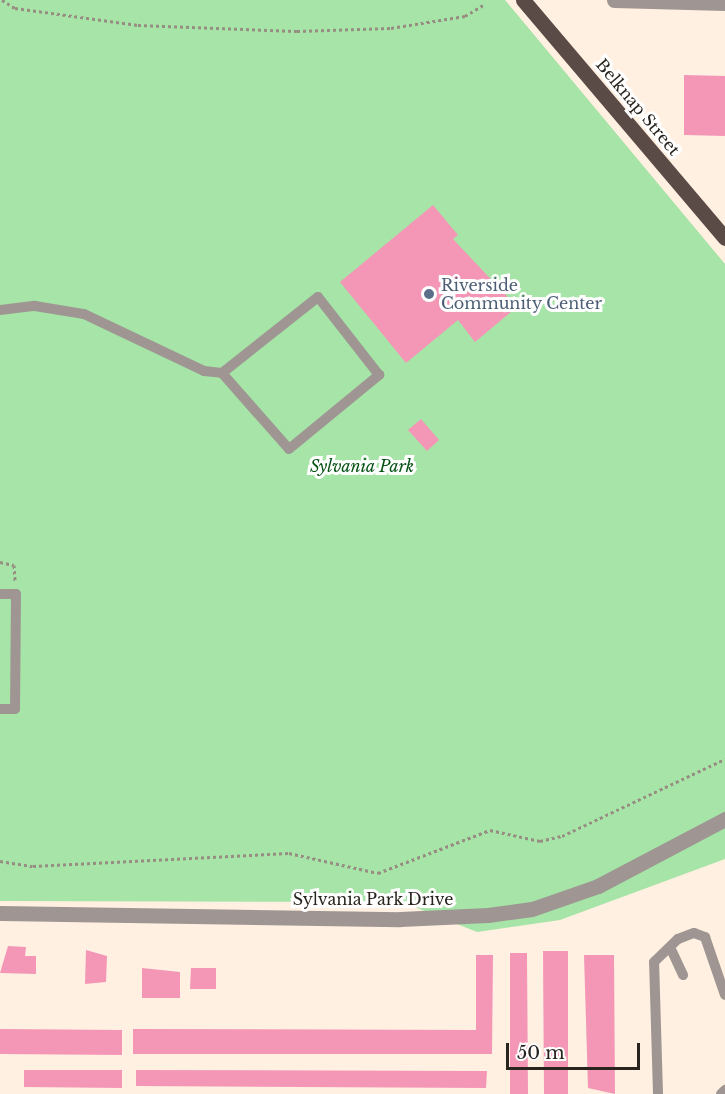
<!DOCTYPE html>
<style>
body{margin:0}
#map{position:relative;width:725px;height:1094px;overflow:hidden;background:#fff0e1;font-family:"Libre Baskerville",serif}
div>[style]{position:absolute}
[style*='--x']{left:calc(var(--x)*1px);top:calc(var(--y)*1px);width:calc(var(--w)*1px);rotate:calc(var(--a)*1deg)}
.green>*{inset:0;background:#a6e4a7}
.building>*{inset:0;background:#f497b7}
.path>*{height:3px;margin-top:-1.5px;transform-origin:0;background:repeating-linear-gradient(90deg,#978d82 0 3px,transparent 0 6px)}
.lane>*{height:10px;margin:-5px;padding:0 5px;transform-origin:5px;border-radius:5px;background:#9f9693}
.street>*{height:15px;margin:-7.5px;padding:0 7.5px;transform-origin:7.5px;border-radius:7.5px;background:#9f9693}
.primary>*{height:15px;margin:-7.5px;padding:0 7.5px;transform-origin:7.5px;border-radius:7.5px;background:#5b4b47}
.dots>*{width:16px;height:16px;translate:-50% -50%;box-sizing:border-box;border:3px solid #fff;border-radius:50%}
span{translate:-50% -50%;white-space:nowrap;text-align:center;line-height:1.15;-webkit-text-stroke:6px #fff;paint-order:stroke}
.street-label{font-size:16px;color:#29241e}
.service-label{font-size:16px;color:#4e5e75}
.left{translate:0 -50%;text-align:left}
.park-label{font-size:16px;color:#055314;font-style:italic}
.scale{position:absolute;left:506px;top:1043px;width:134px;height:27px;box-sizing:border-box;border:3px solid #29241e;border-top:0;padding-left:8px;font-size:18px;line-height:21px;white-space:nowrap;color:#29241e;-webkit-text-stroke:4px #fff;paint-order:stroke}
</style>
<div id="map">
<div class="green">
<div style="clip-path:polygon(0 0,505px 0,725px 264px,725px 859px,560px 920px,477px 932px,402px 902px,0 901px)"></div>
</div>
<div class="building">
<div style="clip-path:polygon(684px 75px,725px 76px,725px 136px,684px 135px)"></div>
<div style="clip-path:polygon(433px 205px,458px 235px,453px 239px,517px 307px,475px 342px,458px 320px,406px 363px,340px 282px)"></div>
<div style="clip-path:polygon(421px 419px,439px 440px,427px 451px,408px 430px)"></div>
<div style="clip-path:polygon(8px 946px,26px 947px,25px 956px,36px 956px,36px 974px,0 973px)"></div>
<div style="clip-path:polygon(86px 950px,107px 956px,106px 982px,85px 984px)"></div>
<div style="clip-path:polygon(543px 951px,568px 951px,568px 1094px,544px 1094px)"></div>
<div style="clip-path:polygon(510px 953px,527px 953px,528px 1094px,510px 1094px)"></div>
<div style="clip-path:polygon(476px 955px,493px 955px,492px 1054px,133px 1054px,133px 1029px,476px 1030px)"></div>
<div style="clip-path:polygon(584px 955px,614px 955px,615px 1094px,588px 1088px)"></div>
<div style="clip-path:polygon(142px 968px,180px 972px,180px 998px,142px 998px)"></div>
<div style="clip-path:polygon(191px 968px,216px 968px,216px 989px,190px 989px)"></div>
<div style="clip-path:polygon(0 1029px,122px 1030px,122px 1055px,0 1054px)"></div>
<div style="clip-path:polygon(24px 1070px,122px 1070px,122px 1088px,24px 1087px)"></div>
<div style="clip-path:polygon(136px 1070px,487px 1071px,486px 1088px,136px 1086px)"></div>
</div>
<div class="path">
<div style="--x:2;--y:0;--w:15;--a:32"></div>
<div style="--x:15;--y:8;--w:124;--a:7.9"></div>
<div style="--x:138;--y:25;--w:159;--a:2.2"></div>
<div style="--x:297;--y:31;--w:94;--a:-1.8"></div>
<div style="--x:391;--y:28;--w:75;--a:-9.2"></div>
<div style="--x:465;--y:16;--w:23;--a:-31"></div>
<div style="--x:0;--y:562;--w:14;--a:12"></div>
<div style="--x:14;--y:565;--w:16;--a:86"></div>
<div style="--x:0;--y:861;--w:33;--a:9"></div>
<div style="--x:33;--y:866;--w:256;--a:-2.9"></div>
<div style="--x:289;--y:853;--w:91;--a:12.7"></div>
<div style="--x:378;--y:873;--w:120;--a:-21"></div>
<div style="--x:490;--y:830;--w:51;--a:12.4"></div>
<div style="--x:540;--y:841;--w:23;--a:-13"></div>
<div style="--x:562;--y:836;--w:180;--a:-25.3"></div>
</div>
<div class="lane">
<div style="--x:0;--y:310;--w:35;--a:-7"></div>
<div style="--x:35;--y:306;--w:50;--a:9.3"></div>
<div style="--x:84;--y:314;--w:133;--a:25.4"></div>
<div style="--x:204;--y:371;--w:18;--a:6"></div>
<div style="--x:222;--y:373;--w:101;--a:48.6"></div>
<div style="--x:289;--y:449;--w:117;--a:-39.4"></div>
<div style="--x:379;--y:375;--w:99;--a:-128"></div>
<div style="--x:318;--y:297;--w:122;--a:141.6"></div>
<div style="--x:0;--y:594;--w:16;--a:0"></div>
<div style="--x:16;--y:594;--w:115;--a:90.5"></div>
<div style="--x:15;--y:709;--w:15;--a:180"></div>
<div style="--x:670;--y:947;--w:31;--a:65"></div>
<div style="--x:658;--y:1094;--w:132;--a:-91.7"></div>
<div style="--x:654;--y:962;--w:33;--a:-44"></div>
<div style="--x:678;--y:939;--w:17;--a:-21"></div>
<div style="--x:694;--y:933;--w:12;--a:20"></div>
<div style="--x:705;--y:937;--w:61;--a:71"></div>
<div style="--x:721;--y:1094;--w:6;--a:-45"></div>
</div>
<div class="street">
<div style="--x:614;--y:0;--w:111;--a:1.5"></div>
<div style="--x:0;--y:913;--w:400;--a:0.9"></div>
<div style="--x:400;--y:919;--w:88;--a:-2.6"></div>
<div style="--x:488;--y:915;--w:44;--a:-7.8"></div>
<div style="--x:532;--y:909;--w:70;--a:-19.2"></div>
<div style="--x:598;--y:886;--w:144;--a:-27.8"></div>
</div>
<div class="primary">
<div style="--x:523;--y:0;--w:312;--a:49.7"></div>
</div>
<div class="dots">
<div style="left:429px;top:294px;background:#5c6f8a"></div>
</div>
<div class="street-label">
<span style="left:638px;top:107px;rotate:50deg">Belknap Street</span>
<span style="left:373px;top:899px">Sylvania Park Drive</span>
</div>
<div class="service-label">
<span class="left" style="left:441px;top:294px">Riverside<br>Community Center</span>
</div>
<div class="park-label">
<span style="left:362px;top:466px">Sylvania Park</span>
</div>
<div class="scale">50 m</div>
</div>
